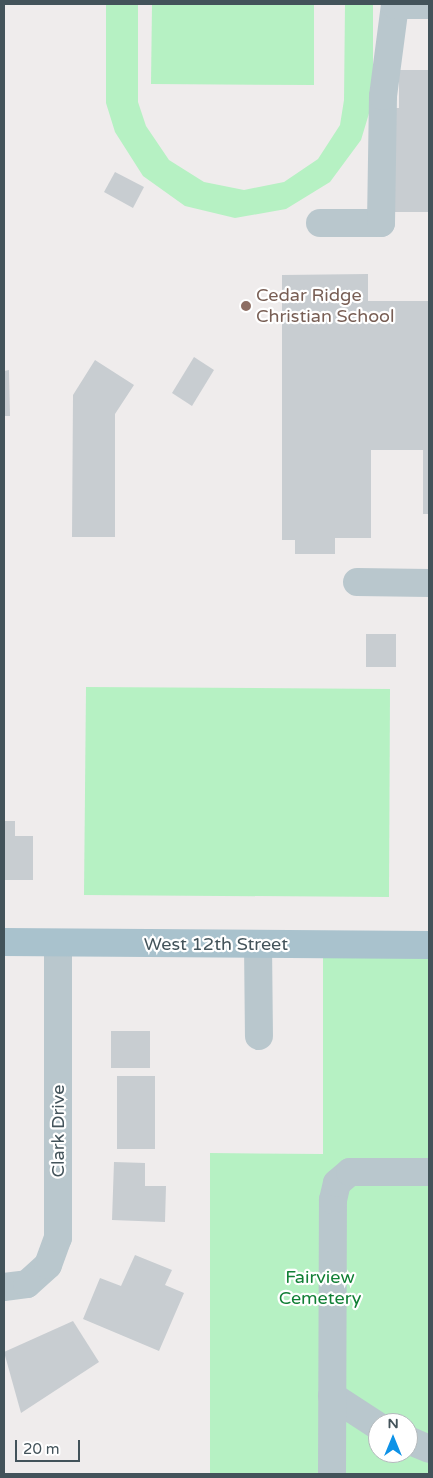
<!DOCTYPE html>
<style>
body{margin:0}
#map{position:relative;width:433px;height:1478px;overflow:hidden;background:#efecec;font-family:"Varela Round",sans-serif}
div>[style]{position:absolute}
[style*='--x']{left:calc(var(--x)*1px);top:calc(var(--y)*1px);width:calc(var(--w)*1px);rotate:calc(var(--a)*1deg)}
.green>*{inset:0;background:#b6f1c3}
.building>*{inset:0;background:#c8cdd1}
.minor>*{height:28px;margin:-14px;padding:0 14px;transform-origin:14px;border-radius:14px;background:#b9c7cd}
.major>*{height:28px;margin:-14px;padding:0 14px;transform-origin:14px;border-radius:14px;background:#a9c2cd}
.dots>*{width:14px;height:14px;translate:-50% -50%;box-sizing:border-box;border:2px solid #fff;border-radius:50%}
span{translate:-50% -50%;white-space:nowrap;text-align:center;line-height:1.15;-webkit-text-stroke:4.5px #fff;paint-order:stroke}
.education-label{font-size:18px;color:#785e54}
.left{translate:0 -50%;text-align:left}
.street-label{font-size:18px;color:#43535a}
.park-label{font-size:18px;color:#117f35}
.frame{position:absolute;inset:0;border:5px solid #43535a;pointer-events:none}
.north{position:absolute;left:368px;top:1413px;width:50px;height:50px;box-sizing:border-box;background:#fff;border:1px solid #b4babd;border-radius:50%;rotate:0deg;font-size:14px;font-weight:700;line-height:20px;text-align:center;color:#43535a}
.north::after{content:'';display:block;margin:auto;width:18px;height:22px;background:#0e92e7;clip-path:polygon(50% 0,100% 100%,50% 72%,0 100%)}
.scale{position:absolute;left:15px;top:1440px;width:65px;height:22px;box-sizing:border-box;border:2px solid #43535a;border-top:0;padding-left:6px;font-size:15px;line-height:18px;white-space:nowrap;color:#43535a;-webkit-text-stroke:4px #fff;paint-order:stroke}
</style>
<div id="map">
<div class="green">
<div style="clip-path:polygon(106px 4px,138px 4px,138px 102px,146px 126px,169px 160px,204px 182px,244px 190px,284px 182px,318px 159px,340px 125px,344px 100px,345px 4px,373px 4px,373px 100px,361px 140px,330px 182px,286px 209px,235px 218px,185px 206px,143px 176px,115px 132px,106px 103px)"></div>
<div style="clip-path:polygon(152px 4px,314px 4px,314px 85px,151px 84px)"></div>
<div style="clip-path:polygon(86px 687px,390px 689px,389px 897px,84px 895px)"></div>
<div style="clip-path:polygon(evenodd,323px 955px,429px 955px,429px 1474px,210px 1474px,210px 1153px,323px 1154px,323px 955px,378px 1423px,408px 1423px,408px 1453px,378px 1453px,378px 1423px)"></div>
</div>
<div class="building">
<div style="clip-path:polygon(399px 70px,429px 70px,429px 212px,387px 212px,387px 108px,399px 108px)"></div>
<div style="clip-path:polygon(115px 172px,144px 187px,133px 208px,104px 192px)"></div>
<div style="clip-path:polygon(368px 274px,368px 301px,429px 301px,429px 514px,423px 514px,423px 450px,371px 450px,371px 538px,335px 538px,335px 554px,295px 554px,295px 540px,282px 540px,282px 275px)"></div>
<div style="clip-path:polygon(194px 357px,214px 370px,192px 406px,172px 393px)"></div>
<div style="clip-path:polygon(95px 360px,134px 385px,115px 414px,115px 537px,72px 537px,73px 395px)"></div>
<div style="clip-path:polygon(9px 370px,10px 416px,4px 416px,4px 371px)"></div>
<div style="clip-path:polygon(366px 634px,396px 634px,396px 667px,366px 667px)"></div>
<div style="clip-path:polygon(4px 821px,15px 821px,15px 836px,33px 836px,33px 880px,4px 880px)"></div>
<div style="clip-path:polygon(111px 1031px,150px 1031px,150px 1068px,111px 1068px)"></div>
<div style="clip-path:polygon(117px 1076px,155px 1076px,155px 1149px,117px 1149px)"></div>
<div style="clip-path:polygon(114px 1162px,145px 1163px,145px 1186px,166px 1186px,165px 1222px,112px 1220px)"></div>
<div style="clip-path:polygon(135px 1255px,172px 1270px,165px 1285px,184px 1293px,159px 1351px,83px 1319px,100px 1278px,121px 1286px)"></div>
<div style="clip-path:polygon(73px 1321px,99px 1362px,21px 1413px,4px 1352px)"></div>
</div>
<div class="minor">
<div style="--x:320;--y:223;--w:61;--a:0"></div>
<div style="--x:381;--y:223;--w:127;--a:-89.1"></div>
<div style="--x:383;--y:96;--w:92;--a:-82.5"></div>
<div style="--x:395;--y:5;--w:34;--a:0"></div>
<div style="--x:357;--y:582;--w:72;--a:0.8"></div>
<div style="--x:258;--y:944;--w:92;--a:89.4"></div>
<div style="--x:4;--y:1287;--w:23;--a:-7"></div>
<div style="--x:27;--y:1284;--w:28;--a:-42"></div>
<div style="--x:48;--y:1265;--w:29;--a:-70"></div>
<div style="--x:58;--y:1238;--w:295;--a:-90"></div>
<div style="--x:332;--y:1396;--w:55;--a:33.1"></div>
<div style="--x:408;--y:1440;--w:23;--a:23"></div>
<div style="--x:332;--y:1474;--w:274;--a:-89.8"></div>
<div style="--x:333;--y:1200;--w:17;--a:-77"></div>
<div style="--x:337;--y:1183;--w:17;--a:-40"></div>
<div style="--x:350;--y:1172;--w:79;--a:0"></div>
</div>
<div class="major">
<div style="--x:4;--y:942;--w:425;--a:0.4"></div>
</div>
<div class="dots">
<div style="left:246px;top:306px;background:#8d6e63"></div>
</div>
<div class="education-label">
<span class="left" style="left:256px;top:306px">Cedar Ridge<br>Christian School</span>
</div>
<div class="street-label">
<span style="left:216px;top:944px">West 12th Street</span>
<span style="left:58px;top:1131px;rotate:-90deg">Clark Drive</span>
</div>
<div class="park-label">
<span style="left:320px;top:1288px">Fairview<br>Cemetery</span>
</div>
<div class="frame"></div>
<div class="north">N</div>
<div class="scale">20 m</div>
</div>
